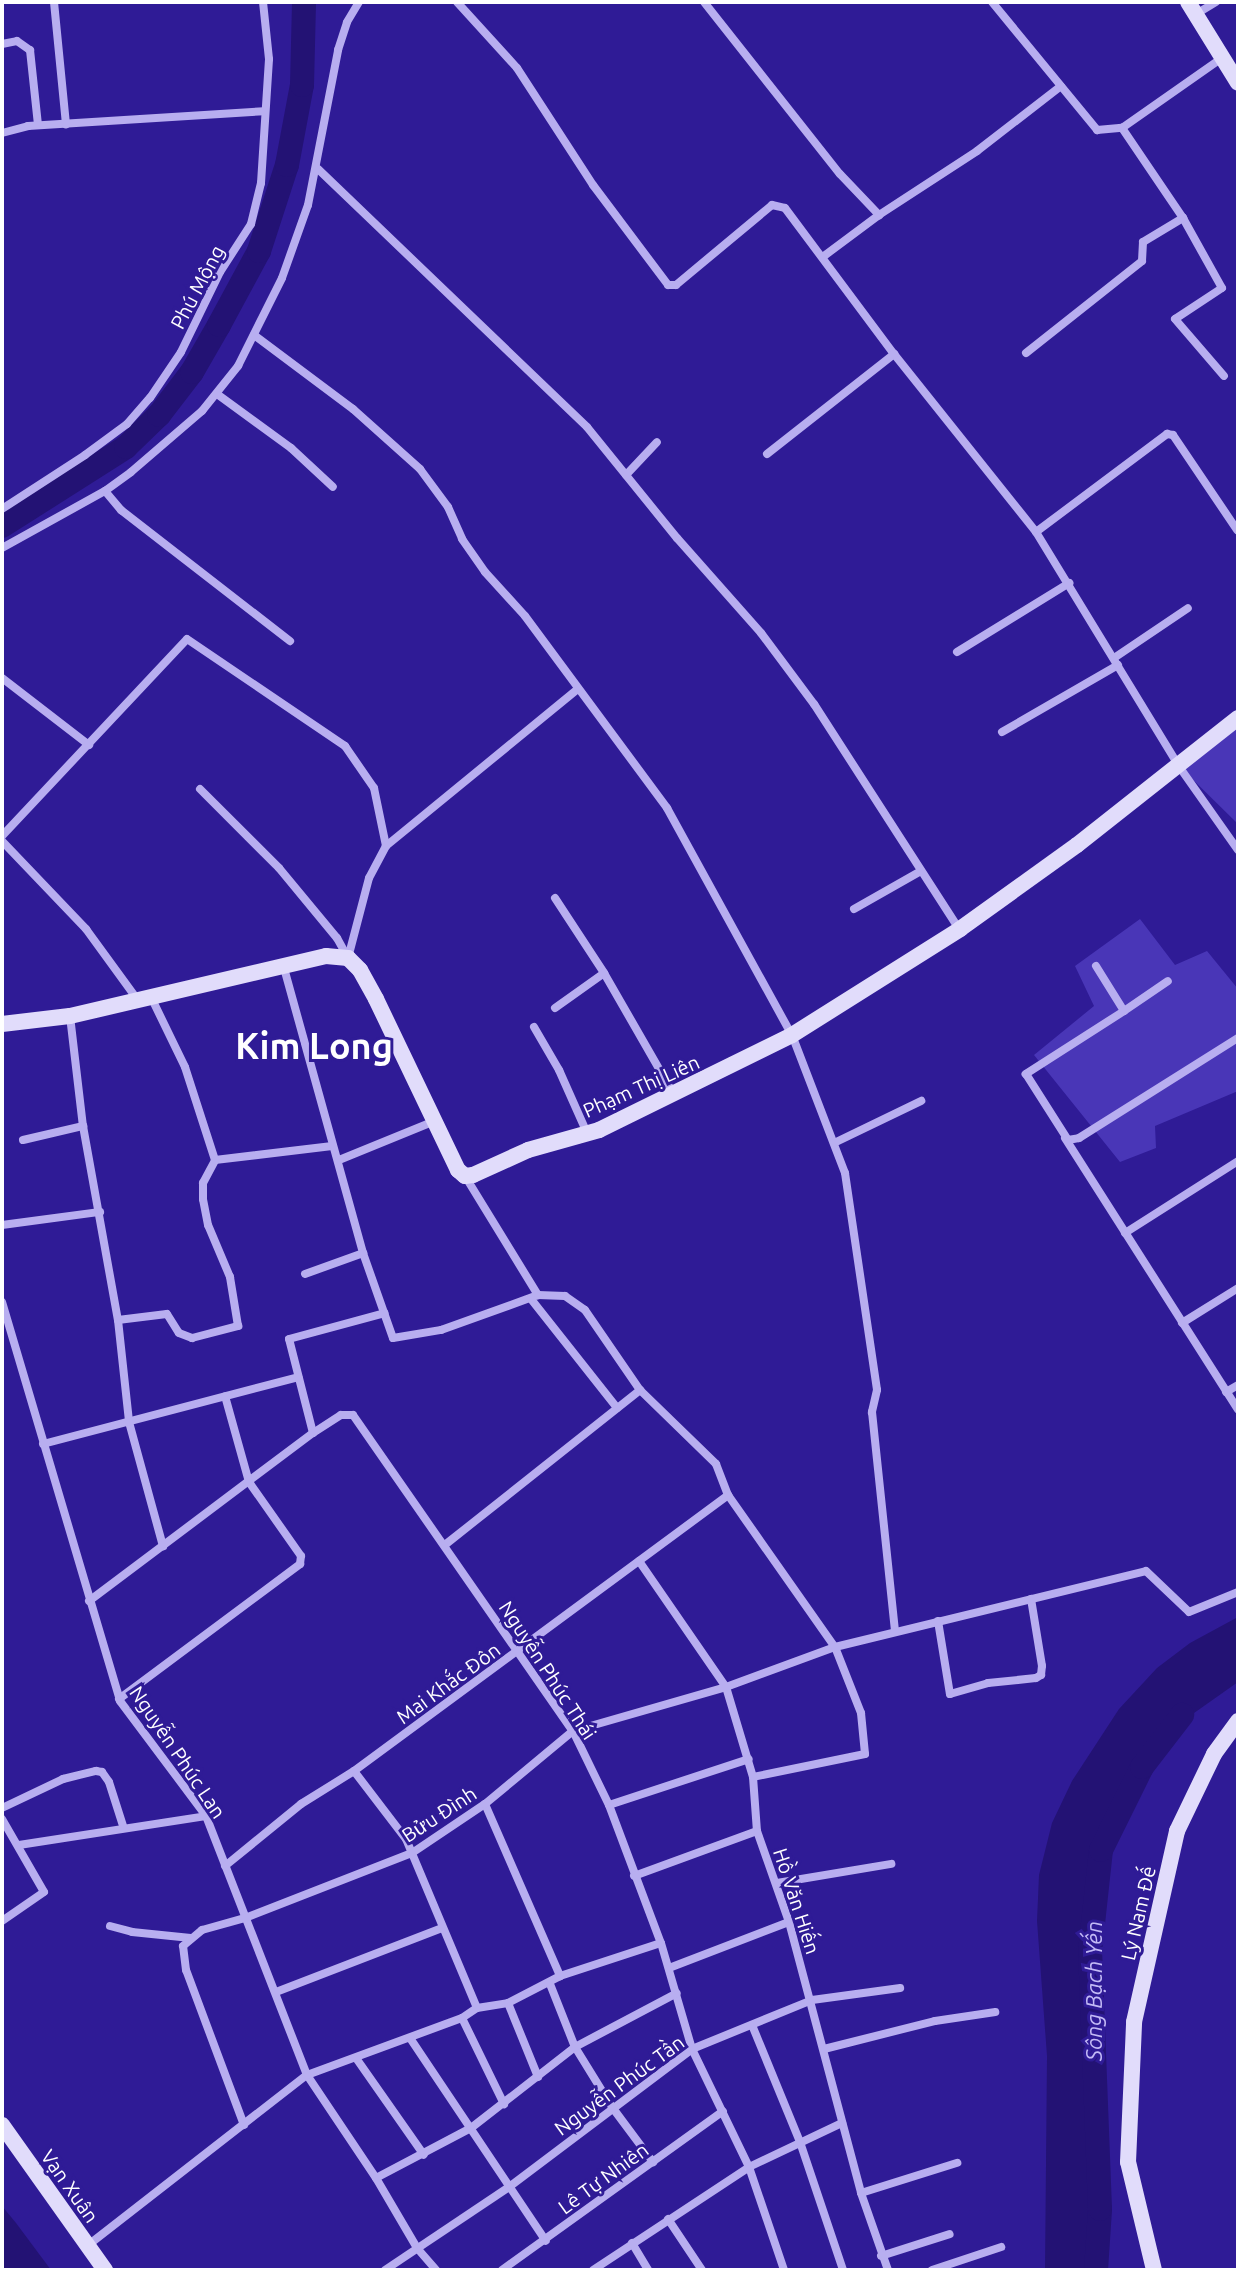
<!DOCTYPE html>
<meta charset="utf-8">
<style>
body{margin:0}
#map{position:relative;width:1240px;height:2272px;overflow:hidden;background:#2f1b96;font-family:Ubuntu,sans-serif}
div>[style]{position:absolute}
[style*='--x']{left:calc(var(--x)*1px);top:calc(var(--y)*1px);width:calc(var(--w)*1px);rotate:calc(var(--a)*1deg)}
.green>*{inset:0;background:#4936b7}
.water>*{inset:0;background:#231274}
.river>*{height:24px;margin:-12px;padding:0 12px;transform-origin:12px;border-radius:12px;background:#231274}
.street>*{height:8px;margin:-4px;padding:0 4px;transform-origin:4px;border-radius:4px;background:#b8aef0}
.secondary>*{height:16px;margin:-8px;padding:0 8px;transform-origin:8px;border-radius:8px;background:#e1dcfb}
span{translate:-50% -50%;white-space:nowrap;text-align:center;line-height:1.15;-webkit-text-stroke:6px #2f1b96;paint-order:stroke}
.street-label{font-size:20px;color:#fff}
.water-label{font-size:22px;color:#c3baf6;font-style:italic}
.town-label{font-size:36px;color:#fff;font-weight:700}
.frame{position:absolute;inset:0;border:4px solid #fff;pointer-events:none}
</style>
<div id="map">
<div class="green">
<div style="clip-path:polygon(1238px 718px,1238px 824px,1178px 765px)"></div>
<div style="clip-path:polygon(1140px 919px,1175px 965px,1207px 951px,1238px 989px,1238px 1091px,1155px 1126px,1156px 1148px,1120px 1162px,1034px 1055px,1094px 1006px,1075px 966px)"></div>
</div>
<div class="water">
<div style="clip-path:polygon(1238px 1617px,1238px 1682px,1177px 1725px,1142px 1762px,1118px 1802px,1106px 1835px,1096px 1873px,1091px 1935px,1102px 2270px,1045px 2270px,1047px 2056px,1037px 1921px,1039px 1875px,1052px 1823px,1072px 1781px,1119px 1709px,1157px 1668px,1190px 1643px)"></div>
<div style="clip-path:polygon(2px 2206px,16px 2223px,51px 2270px,2px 2270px)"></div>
</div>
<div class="river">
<div style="--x:2;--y:526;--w:147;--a:-32.5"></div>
<div style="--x:126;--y:447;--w:46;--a:-44.1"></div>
<div style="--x:159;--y:415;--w:54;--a:-52.5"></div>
<div style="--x:192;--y:372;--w:54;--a:-60.1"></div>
<div style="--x:219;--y:325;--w:84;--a:-61.6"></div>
<div style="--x:259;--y:251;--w:90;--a:-72"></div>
<div style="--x:287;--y:165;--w:81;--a:-79.4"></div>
<div style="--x:302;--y:85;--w:83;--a:-88.6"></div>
<div style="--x:1096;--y:2270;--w:61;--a:-86.2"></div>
<div style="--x:1100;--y:2209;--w:258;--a:-92.2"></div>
<div style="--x:1090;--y:1951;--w:102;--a:-83.8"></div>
<div style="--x:1101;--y:1850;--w:93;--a:-63.7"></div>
<div style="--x:1142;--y:1767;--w:66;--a:-52.4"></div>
</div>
<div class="street">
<div style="--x:54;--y:2;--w:123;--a:84.4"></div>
<div style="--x:457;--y:2;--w:89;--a:47.7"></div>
<div style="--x:517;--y:68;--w:140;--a:57"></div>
<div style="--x:593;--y:185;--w:125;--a:53.1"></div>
<div style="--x:668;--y:285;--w:8;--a:0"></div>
<div style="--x:676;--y:285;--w:125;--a:-39.8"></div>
<div style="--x:772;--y:205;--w:13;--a:13"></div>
<div style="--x:785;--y:208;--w:182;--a:53.3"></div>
<div style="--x:894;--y:354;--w:228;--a:51.4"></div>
<div style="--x:1036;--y:532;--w:273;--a:58.6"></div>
<div style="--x:1178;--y:765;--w:104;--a:54.8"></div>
<div style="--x:704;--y:2;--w:219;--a:51.7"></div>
<div style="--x:840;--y:174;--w:57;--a:46.4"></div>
<div style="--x:879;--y:215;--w:117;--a:-33.1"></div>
<div style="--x:977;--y:151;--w:106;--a:-37.7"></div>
<div style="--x:992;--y:2;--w:166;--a:50.6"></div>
<div style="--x:1097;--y:130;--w:25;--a:-5"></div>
<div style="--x:1122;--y:128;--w:122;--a:-35"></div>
<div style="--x:1196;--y:14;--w:23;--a:-31"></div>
<div style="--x:2;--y:44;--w:15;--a:-11"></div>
<div style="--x:17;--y:41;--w:16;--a:35"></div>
<div style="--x:30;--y:50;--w:75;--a:83.9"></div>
<div style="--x:2;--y:133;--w:27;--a:-15"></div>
<div style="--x:28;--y:126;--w:236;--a:-3.6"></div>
<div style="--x:318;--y:169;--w:373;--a:43.8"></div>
<div style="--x:587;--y:427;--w:143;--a:51"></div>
<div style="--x:677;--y:538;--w:127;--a:48.5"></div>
<div style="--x:761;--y:633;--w:89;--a:53.3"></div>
<div style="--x:814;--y:704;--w:268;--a:57.2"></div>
<div style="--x:1183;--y:218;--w:80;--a:60.9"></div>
<div style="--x:1222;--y:288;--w:56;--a:146.6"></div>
<div style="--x:1175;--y:319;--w:75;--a:49.3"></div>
<div style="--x:824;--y:256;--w:69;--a:-36.7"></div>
<div style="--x:254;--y:335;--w:124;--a:36.8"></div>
<div style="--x:353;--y:409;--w:90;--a:41.8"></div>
<div style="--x:420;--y:469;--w:47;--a:53.6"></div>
<div style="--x:448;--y:507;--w:35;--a:66"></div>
<div style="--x:462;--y:539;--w:40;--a:55.1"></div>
<div style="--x:485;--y:572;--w:59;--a:47.7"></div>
<div style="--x:525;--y:616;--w:239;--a:53.5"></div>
<div style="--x:667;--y:808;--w:259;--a:61.2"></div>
<div style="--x:792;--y:1035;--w:148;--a:69"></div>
<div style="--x:845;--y:1173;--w:219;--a:81.6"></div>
<div style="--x:877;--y:1390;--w:23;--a:103"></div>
<div style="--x:872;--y:1412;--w:220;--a:84"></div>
<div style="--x:1026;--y:353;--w:148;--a:-38.4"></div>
<div style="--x:1142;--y:261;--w:19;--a:-87"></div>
<div style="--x:1143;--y:242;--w:47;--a:-31"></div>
<div style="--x:1183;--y:218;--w:109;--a:-124.1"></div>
<div style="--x:217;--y:394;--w:92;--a:36.1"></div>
<div style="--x:291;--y:448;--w:57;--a:42.9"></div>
<div style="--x:767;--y:454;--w:162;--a:-38.2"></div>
<div style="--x:626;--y:475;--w:45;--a:-46.8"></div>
<div style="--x:105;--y:491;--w:25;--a:50"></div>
<div style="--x:121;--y:510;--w:214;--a:37.8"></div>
<div style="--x:2;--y:509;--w:99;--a:-33"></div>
<div style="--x:85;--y:455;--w:52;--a:-36.4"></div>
<div style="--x:127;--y:424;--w:35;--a:-49"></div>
<div style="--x:150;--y:398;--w:55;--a:-56"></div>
<div style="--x:181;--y:352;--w:89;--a:-64"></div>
<div style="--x:220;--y:272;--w:57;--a:-57.1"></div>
<div style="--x:251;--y:224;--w:42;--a:-76.3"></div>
<div style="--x:261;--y:183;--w:124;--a:-86.3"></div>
<div style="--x:269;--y:59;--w:57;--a:-96"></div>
<div style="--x:1036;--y:532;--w:164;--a:-36.8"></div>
<div style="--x:1167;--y:434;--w:6;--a:9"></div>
<div style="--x:1173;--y:435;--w:115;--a:56"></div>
<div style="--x:2;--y:548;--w:118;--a:-29"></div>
<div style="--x:105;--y:491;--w:32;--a:-36"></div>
<div style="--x:131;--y:472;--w:94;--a:-40.7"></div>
<div style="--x:202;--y:411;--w:58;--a:-51.3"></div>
<div style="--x:238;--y:366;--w:98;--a:-63.4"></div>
<div style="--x:282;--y:278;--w:77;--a:-70.4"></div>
<div style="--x:308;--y:205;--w:158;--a:-79"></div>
<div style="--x:338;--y:50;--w:29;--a:-72"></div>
<div style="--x:347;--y:22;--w:23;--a:-59"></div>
<div style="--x:957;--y:652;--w:132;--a:-31.6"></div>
<div style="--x:1114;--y:658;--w:89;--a:-34"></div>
<div style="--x:2;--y:678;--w:110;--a:37.6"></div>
<div style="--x:1002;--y:732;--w:134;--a:-30"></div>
<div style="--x:200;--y:789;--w:112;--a:45"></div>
<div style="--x:279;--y:868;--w:91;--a:50.4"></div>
<div style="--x:337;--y:938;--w:23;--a:61"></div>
<div style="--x:2;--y:836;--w:270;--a:-46.8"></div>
<div style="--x:187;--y:639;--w:191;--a:34.1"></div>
<div style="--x:345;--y:746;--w:51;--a:55.4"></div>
<div style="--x:374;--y:788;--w:59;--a:78.3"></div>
<div style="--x:386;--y:846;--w:36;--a:118"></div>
<div style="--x:369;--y:878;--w:83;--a:104.7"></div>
<div style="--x:2;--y:841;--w:122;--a:46.3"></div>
<div style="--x:86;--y:929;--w:87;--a:53.9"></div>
<div style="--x:386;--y:846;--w:248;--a:-39.3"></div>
<div style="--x:555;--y:898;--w:90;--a:56.8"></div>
<div style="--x:854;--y:909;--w:77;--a:-29.6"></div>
<div style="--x:1096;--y:966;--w:53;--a:58.1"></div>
<div style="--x:1124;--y:1011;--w:117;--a:147.3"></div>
<div style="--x:1026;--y:1074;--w:78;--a:57.5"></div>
<div style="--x:1068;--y:1140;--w:11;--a:-10"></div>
<div style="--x:1079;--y:1138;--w:188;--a:-32.2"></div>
<div style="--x:284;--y:968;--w:296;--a:74.5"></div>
<div style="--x:363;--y:1253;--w:90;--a:70.6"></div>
<div style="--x:393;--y:1338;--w:49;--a:-9.5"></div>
<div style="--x:441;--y:1330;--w:103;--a:-19.8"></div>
<div style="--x:538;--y:1295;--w:27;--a:2"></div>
<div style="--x:565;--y:1296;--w:24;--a:35"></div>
<div style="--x:585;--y:1310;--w:97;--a:55.5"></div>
<div style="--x:640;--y:1390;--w:106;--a:44.2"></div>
<div style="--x:716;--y:1464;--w:33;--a:69"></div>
<div style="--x:728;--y:1495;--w:186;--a:54.9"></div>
<div style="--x:835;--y:1647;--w:71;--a:68.5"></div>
<div style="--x:861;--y:1713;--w:41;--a:84.4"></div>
<div style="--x:865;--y:1754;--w:114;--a:168.4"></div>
<div style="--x:555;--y:1008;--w:60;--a:-35.5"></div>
<div style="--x:604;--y:973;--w:138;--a:60.1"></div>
<div style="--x:1124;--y:1011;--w:53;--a:-34.3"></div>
<div style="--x:70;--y:1016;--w:111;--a:83.3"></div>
<div style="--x:83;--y:1126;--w:197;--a:79.8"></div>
<div style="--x:118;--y:1320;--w:103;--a:83.8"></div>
<div style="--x:129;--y:1422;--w:129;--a:74.7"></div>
<div style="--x:534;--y:1027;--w:50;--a:59.8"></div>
<div style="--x:559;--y:1070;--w:69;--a:66"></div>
<div style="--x:1065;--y:1138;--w:322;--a:57.5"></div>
<div style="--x:23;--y:1140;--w:62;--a:-13.1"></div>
<div style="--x:834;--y:1143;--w:97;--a:-25.8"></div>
<div style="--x:215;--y:1160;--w:118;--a:-6.8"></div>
<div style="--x:339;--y:1160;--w:100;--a:-22.2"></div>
<div style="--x:465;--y:1176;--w:140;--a:58.5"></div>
<div style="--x:2;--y:1225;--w:99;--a:-7.6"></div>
<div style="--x:1125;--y:1233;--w:134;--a:-32.5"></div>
<div style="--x:305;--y:1274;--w:62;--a:-19.9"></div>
<div style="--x:531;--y:1299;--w:139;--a:51.7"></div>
<div style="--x:2;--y:1302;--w:416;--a:73.5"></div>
<div style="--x:120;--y:1701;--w:144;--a:53.2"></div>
<div style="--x:206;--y:1816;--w:278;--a:68.7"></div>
<div style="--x:307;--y:2075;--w:124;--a:56.2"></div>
<div style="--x:376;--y:2178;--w:81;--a:59.6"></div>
<div style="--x:417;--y:2248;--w:29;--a:49"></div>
<div style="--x:118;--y:1320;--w:49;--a:-7"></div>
<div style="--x:167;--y:1314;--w:22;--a:58"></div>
<div style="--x:179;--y:1333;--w:14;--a:21"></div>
<div style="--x:192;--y:1338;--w:48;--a:-14.6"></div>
<div style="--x:238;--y:1326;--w:50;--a:-99.3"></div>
<div style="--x:230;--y:1277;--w:56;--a:-112.9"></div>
<div style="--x:208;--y:1225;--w:26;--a:-101"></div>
<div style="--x:203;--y:1199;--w:16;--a:-90"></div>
<div style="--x:203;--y:1183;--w:26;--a:-62"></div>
<div style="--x:215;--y:1160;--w:98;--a:-107.9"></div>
<div style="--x:185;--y:1067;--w:78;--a:-115.9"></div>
<div style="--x:1182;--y:1323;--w:66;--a:-32"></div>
<div style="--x:1226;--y:1392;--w:14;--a:-30"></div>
<div style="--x:313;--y:1433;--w:97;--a:-104.3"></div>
<div style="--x:289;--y:1339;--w:99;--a:-15.2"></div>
<div style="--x:43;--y:1444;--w:264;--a:-14.7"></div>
<div style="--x:446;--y:1544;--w:248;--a:-38.4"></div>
<div style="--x:639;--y:1561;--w:153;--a:55.4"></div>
<div style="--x:726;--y:1687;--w:94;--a:73.3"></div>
<div style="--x:753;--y:1777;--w:54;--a:85.8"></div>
<div style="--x:757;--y:1831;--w:96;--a:70.6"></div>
<div style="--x:789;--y:1922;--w:280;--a:75.1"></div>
<div style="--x:861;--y:2193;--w:82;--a:70.7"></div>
<div style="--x:89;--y:1601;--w:280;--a:-36.9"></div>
<div style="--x:313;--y:1433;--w:33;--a:-33"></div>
<div style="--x:341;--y:1415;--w:12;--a:0"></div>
<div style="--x:353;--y:1415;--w:385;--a:55.2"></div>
<div style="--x:573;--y:1731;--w:82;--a:64.1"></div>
<div style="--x:609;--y:1805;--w:147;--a:69.4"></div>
<div style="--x:661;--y:1943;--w:110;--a:73.7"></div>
<div style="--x:692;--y:2049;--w:131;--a:64.2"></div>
<div style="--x:749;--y:2167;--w:109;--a:71.2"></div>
<div style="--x:938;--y:1621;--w:74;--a:80.7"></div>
<div style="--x:950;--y:1694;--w:40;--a:-16"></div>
<div style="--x:988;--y:1683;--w:48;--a:-5.9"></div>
<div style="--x:1036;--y:1678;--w:6;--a:-31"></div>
<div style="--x:1041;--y:1675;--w:9;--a:-84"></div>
<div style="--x:1042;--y:1666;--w:68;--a:-99.3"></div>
<div style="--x:119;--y:1699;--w:226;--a:-36.7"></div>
<div style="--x:300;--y:1564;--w:8;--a:-83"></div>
<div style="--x:301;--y:1556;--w:90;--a:-125.1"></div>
<div style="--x:249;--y:1482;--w:89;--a:-105.6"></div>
<div style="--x:354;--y:1771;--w:86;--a:52.6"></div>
<div style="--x:406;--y:1839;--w:183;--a:67.2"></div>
<div style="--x:485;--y:1804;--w:188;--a:66.4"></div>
<div style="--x:609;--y:1805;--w:147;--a:-18.2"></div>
<div style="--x:2;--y:1808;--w:68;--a:-25.4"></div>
<div style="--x:63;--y:1779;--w:34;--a:-14"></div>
<div style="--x:96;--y:1771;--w:6;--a:9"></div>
<div style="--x:102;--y:1772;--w:12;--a:55"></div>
<div style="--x:109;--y:1782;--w:46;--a:72.3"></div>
<div style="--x:2;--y:1819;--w:84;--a:60.1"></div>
<div style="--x:44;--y:1892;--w:51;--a:145.4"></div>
<div style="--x:19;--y:1845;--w:189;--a:-8.8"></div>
<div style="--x:225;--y:1866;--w:98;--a:-39.2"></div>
<div style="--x:301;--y:1804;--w:62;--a:-31.9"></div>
<div style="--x:354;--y:1771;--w:465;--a:-36.4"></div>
<div style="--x:634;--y:1876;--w:131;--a:-20.1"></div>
<div style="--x:777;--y:1883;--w:116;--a:-9.5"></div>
<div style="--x:110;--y:1926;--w:23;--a:15"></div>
<div style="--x:132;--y:1932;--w:59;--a:5.8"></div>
<div style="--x:669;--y:1968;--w:129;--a:-21"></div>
<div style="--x:550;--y:1984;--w:68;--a:68.4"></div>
<div style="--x:575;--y:2047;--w:70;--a:58.3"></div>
<div style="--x:612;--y:2107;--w:69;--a:53.3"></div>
<div style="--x:276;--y:1992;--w:178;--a:-21.1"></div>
<div style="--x:508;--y:2003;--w:80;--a:67.9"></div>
<div style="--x:462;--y:2018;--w:96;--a:64"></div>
<div style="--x:752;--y:2025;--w:126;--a:67.7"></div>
<div style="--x:800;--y:2142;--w:135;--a:71.4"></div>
<div style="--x:410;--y:2038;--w:244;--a:56.2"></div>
<div style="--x:824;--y:2049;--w:114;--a:-14.2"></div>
<div style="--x:935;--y:2021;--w:61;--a:-8.5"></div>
<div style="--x:356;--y:2058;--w:118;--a:55"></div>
<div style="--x:244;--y:2125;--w:165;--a:-110.5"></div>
<div style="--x:186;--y:1970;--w:24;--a:-97"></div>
<div style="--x:183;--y:1946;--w:25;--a:-40"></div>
<div style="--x:202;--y:1930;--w:45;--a:-15.6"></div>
<div style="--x:245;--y:1918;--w:179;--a:-21.3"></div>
<div style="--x:412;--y:1853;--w:88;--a:-33.9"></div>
<div style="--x:485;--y:1804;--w:114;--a:-39.7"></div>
<div style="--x:573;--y:1731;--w:159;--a:-16"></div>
<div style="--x:726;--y:1687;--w:116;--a:-20.2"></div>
<div style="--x:835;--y:1647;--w:320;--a:-13.7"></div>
<div style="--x:1146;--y:1571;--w:59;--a:43.6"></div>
<div style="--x:1189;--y:1612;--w:53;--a:-22.2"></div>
<div style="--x:376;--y:2178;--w:107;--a:-27.8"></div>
<div style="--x:471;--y:2128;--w:132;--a:-37.9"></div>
<div style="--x:575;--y:2047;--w:115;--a:-27.9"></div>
<div style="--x:861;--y:2193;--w:101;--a:-17.4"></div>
<div style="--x:668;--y:2219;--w:61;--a:56.3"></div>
<div style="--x:632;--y:2243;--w:31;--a:59"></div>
<div style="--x:87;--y:2246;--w:279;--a:-37.9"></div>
<div style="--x:307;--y:2075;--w:165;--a:-20.2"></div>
<div style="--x:462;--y:2018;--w:18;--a:-34"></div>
<div style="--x:477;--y:2008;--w:31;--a:-9"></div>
<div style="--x:508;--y:2003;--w:59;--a:-27.4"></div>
<div style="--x:560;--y:1976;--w:106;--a:-18.1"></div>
<div style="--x:881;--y:2256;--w:72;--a:-17.7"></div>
<div style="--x:385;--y:2270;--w:149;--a:-33.8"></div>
<div style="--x:509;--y:2187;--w:229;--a:-37"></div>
<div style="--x:692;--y:2049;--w:130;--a:-22.2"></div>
<div style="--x:812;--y:2000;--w:89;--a:-7.8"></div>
<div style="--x:502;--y:2270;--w:272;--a:-35.7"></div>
<div style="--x:593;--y:2270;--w:187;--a:-33.4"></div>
<div style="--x:749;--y:2167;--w:103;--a:-25.3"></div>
<div style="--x:932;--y:2270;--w:73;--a:-18.4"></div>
</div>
<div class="secondary">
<div style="--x:1188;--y:2;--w:95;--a:58.3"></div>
<div style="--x:2;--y:1024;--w:68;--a:-6.7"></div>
<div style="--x:70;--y:1016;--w:263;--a:-13.2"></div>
<div style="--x:326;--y:956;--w:22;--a:5"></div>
<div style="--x:348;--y:958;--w:17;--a:45"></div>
<div style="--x:360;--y:970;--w:33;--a:61"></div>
<div style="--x:376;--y:999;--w:190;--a:64.4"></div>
<div style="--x:458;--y:1170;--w:9;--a:41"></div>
<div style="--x:465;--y:1176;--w:8;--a:-7"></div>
<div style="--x:473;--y:1175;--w:60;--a:-24.4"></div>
<div style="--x:528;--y:1150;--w:74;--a:-15.7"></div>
<div style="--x:599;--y:1130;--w:215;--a:-26.2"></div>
<div style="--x:792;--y:1035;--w:199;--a:-32.2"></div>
<div style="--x:960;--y:929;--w:144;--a:-35.7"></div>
<div style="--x:1077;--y:845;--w:205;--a:-38.3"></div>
<div style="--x:2;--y:2125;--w:178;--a:54.6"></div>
<div style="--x:1154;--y:2270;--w:111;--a:-103.5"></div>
<div style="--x:1128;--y:2162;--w:140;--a:-87.5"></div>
<div style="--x:1134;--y:2022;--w:196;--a:-77.3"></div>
<div style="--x:1177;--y:1831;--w:85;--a:-64.3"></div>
<div style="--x:1214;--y:1754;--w:41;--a:-54"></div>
</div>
<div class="street-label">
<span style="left:197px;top:287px;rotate:-62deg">Phú Mộng</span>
<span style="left:641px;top:1086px;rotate:-24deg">Phạm Thị Liên</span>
<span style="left:548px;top:1670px;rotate:57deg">Nguyễn Phúc Thái</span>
<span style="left:448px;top:1683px;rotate:-36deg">Mai Khắc Đôn</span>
<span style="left:178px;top:1752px;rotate:56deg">Nguyễn Phúc Lan</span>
<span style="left:439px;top:1814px;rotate:-33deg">Bửu Đình</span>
<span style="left:797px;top:1901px;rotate:72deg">Hồ Văn Hiến</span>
<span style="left:1138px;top:1913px;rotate:-77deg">Lý Nam Đế</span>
<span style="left:619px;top:2085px;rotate:-36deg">Nguyễn Phúc Tần</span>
<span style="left:603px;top:2178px;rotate:-36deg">Lê Tự Nhiên</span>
<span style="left:70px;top:2186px;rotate:55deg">Vạn Xuân</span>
</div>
<div class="water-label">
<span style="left:1094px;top:1991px;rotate:-90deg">Sông Bạch Yến</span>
</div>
<div class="town-label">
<span style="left:314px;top:1046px">Kim Long</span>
</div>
<div class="frame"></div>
</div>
